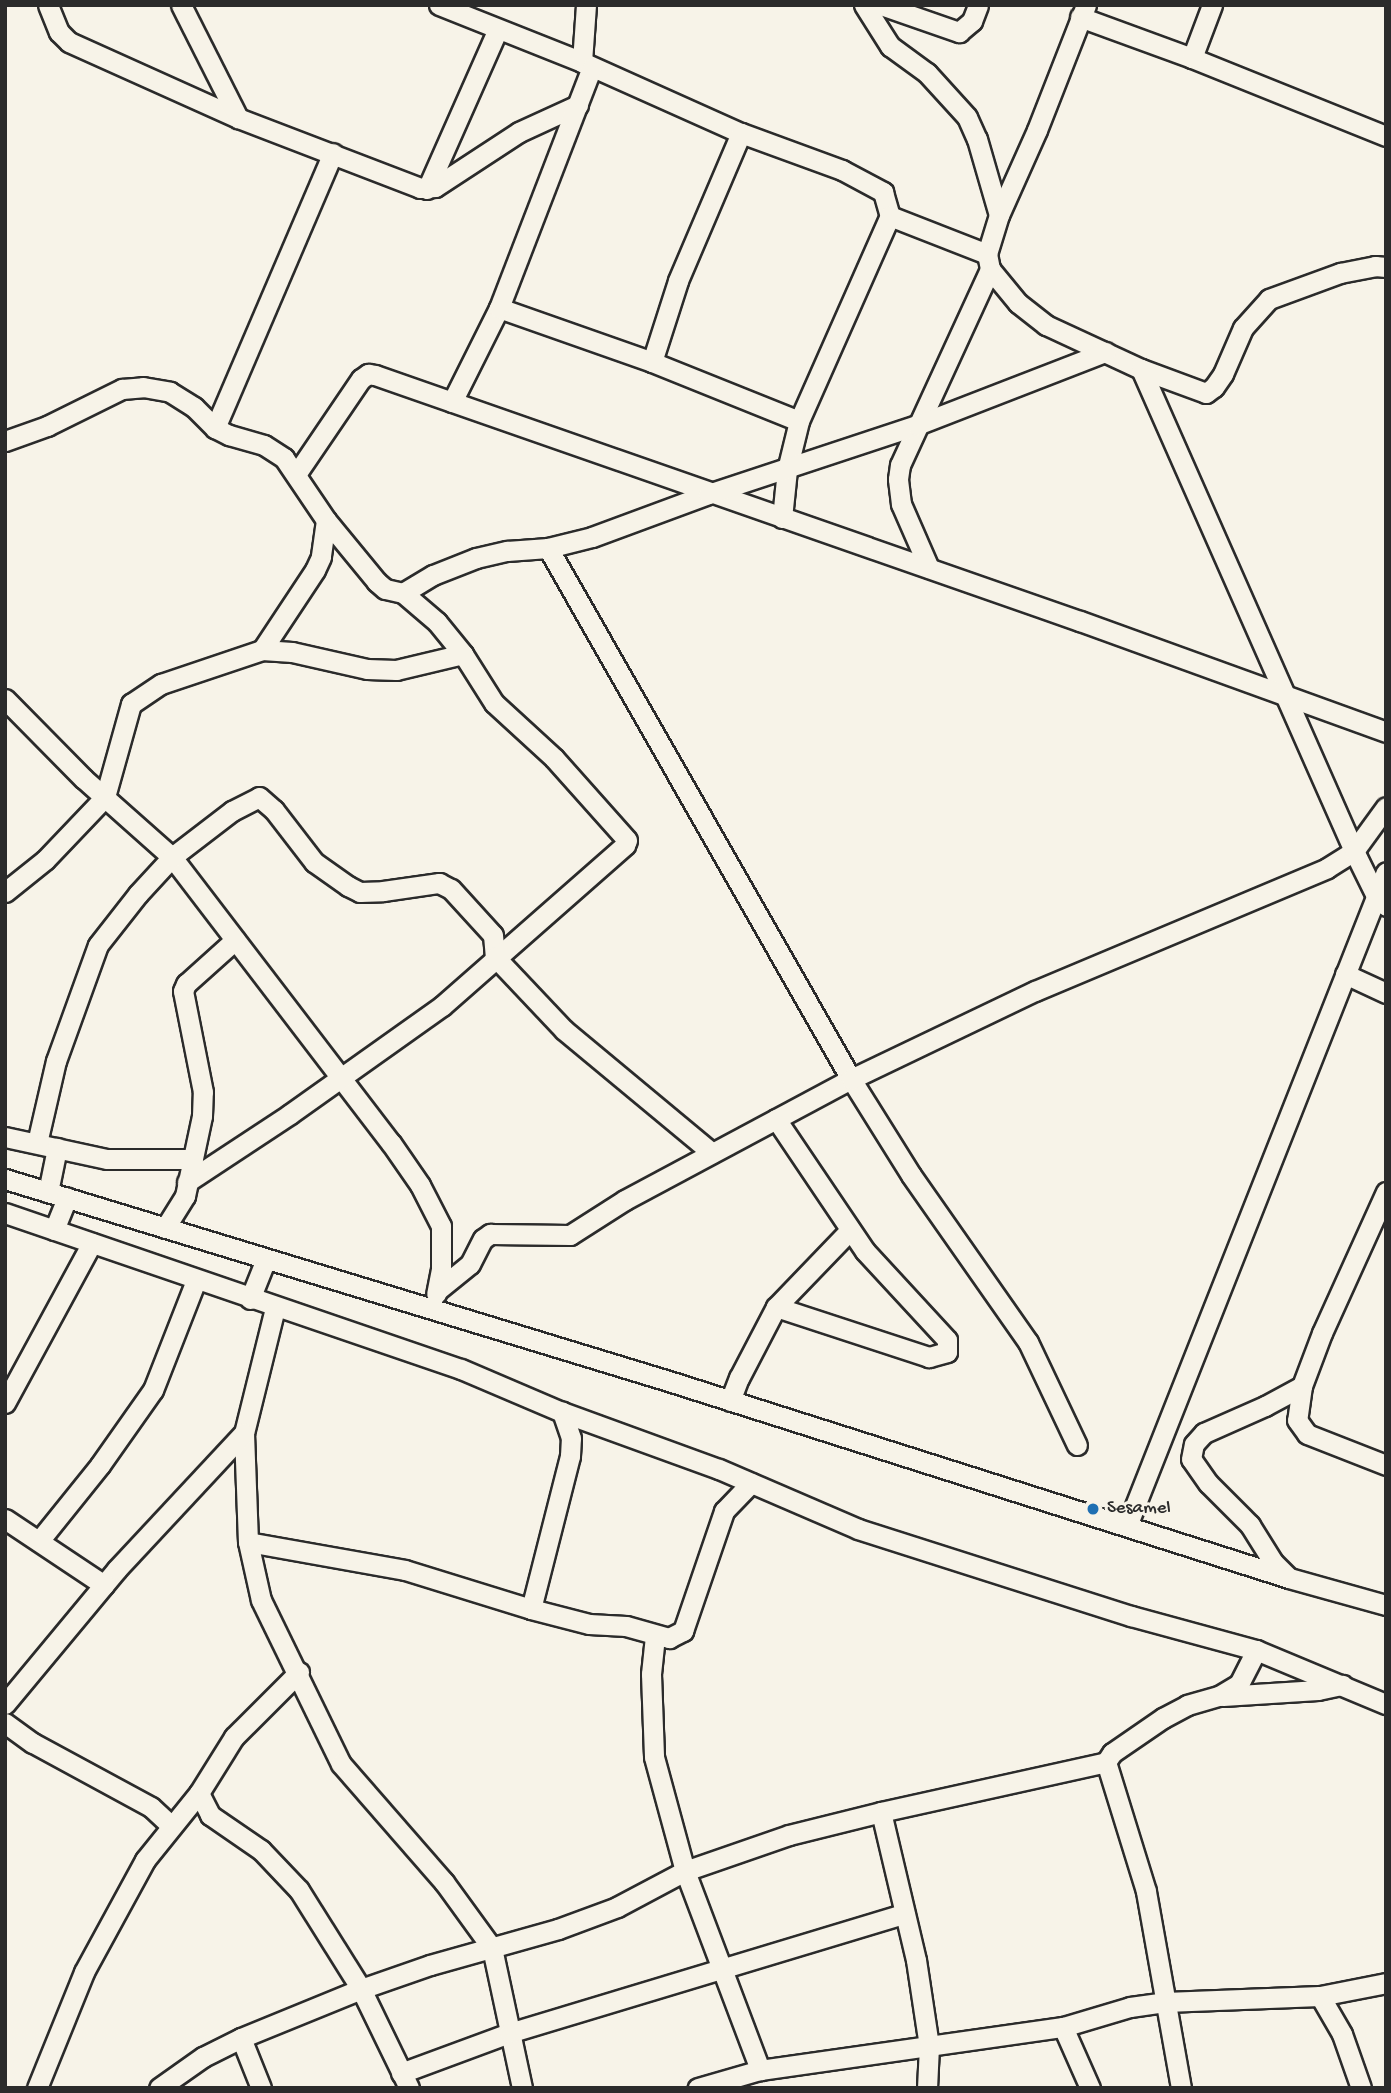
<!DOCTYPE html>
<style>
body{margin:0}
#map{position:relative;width:1391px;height:2093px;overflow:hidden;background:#f7f3e8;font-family:"Gochi Hand",sans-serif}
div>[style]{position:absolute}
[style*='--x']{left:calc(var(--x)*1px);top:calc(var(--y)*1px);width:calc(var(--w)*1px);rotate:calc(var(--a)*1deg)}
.roads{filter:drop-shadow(2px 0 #2b2b2b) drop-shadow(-2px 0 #2b2b2b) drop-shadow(0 2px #2b2b2b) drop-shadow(0 -2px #2b2b2b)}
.minor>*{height:19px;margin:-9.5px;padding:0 9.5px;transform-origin:9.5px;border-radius:9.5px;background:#f7f3e8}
.dots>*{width:19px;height:19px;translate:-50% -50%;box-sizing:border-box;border:4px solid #f7f3e8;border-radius:50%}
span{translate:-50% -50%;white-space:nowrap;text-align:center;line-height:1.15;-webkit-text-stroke:6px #f7f3e8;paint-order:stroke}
.poi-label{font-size:19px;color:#2b2b2b}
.left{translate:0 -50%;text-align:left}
.frame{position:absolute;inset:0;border:7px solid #2b2b2b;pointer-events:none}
</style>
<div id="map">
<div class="roads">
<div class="minor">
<div style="--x:48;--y:5;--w:29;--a:68"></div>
<div style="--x:59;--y:32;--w:14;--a:45"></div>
<div style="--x:69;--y:42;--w:185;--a:24.2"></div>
<div style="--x:238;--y:118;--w:195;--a:21"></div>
<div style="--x:420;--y:188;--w:15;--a:-4"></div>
<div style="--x:435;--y:187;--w:100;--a:-33.2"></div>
<div style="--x:519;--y:132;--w:65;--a:-24.6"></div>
<div style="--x:181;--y:5;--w:127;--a:63.2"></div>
<div style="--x:439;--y:5;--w:154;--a:21.7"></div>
<div style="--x:582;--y:62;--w:174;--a:24.1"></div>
<div style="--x:741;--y:133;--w:108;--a:20.1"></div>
<div style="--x:842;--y:170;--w:47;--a:28.2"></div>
<div style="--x:883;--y:192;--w:25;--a:74"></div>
<div style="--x:890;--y:216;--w:104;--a:21.4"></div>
<div style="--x:864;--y:5;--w:49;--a:57.6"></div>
<div style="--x:890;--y:46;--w:46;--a:36.1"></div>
<div style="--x:927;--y:73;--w:59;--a:47.7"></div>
<div style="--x:967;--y:117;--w:24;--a:66"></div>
<div style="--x:977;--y:139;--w:79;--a:73.9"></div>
<div style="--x:881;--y:5;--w:83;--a:19.1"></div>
<div style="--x:959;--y:32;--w:17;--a:-40"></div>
<div style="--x:972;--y:21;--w:17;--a:-69"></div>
<div style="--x:1080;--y:17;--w:119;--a:20.1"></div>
<div style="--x:1192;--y:58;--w:209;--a:21.9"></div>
<div style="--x:1192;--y:58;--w:57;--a:-69.3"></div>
<div style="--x:582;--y:62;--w:57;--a:-86"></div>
<div style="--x:741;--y:133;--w:161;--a:113.1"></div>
<div style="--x:678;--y:281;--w:85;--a:107.8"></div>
<div style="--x:652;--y:362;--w:158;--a:21.9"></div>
<div style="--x:427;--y:189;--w:173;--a:-66.1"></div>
<div style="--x:990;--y:269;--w:44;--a:50.5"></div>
<div style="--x:1018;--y:303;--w:36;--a:38"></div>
<div style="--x:1046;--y:325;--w:105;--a:24.9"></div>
<div style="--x:1141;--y:369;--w:527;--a:66.16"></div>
<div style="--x:1354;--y:851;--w:50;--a:63.9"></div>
<div style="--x:1376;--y:896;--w:14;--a:45"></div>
<div style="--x:499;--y:308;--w:162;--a:19.4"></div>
<div style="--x:1141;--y:369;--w:69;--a:20.3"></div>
<div style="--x:1206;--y:393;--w:10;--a:-37"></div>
<div style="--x:1214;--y:387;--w:16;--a:-55"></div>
<div style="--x:1223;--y:374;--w:50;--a:-66.5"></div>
<div style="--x:1243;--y:328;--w:39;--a:-48"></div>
<div style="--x:1269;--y:299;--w:76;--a:-20.1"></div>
<div style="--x:1340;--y:273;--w:36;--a:-11"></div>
<div style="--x:1375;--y:266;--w:11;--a:5"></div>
<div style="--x:452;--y:402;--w:105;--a:-63.4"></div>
<div style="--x:499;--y:308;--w:258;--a:-68.9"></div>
<div style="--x:215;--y:428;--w:299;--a:-66.8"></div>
<div style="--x:5;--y:441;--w:45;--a:-19.7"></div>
<div style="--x:47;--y:426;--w:84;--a:-26.3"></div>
<div style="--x:122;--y:389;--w:21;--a:-5"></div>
<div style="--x:143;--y:387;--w:27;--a:10"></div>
<div style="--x:170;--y:392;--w:28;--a:32"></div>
<div style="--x:194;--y:407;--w:30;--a:45"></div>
<div style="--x:215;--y:428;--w:16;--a:27"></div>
<div style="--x:229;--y:435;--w:36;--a:16"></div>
<div style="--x:264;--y:445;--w:24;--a:33"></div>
<div style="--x:284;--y:458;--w:75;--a:55.9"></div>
<div style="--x:326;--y:520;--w:37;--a:98"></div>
<div style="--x:321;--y:557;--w:14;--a:115"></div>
<div style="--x:315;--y:570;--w:96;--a:123.5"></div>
<div style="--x:297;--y:473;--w:114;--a:-55.8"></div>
<div style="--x:361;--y:379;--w:9;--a:-36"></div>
<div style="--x:368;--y:374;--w:7;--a:8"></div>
<div style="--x:375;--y:375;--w:747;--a:19.24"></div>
<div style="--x:1080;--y:621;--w:326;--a:19.9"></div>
<div style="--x:782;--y:518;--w:48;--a:-84.1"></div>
<div style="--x:787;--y:470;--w:50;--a:-76.2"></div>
<div style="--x:799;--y:421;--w:224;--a:-66.1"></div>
<div style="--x:548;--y:548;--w:611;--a:60.29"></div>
<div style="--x:851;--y:1079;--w:113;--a:58"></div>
<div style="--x:911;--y:1175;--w:204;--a:55"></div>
<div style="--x:1028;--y:1342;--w:114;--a:64.6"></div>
<div style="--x:929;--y:568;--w:70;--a:-113.6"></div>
<div style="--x:901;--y:504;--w:25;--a:-97"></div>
<div style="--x:898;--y:479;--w:14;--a:-82"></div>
<div style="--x:900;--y:465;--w:216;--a:-65.3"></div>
<div style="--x:990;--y:269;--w:15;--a:-101"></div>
<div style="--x:987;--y:254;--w:41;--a:-72.9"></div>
<div style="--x:999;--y:215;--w:93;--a:-65.9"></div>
<div style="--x:1037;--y:130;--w:134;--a:-68.6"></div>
<div style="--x:403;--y:593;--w:35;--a:-31"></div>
<div style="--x:433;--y:575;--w:46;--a:-21.6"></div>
<div style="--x:476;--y:558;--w:32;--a:-13"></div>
<div style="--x:507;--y:551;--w:41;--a:-4.2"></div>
<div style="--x:548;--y:548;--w:45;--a:-14"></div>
<div style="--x:592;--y:537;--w:124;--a:-20.3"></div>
<div style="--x:708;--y:494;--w:220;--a:-18.3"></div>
<div style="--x:917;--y:425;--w:202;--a:-21.2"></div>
<div style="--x:5;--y:699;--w:112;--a:45.4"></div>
<div style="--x:84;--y:779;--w:118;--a:41.6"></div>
<div style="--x:172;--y:857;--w:360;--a:52.6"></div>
<div style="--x:391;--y:1143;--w:51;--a:55.4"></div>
<div style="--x:420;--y:1185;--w:46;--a:62.9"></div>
<div style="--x:441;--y:1226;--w:43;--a:90"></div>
<div style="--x:441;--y:1269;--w:25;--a:101"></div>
<div style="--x:5;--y:892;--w:51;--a:-38.7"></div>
<div style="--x:45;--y:860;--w:87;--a:-46.4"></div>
<div style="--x:105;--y:797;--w:97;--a:-74.4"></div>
<div style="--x:131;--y:704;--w:36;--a:-34"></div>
<div style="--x:161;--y:684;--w:107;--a:-18.6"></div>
<div style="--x:262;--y:650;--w:30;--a:4"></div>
<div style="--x:292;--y:652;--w:77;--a:12.8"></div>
<div style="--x:367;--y:669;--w:29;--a:2"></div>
<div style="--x:396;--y:670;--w:69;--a:-13.4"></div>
<div style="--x:1345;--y:974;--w:45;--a:24.9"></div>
<div style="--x:776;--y:1119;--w:159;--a:56"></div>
<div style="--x:865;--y:1251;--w:121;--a:47.3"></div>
<div style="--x:947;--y:1340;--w:12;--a:90"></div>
<div style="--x:947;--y:1352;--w:19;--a:164"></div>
<div style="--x:929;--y:1357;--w:161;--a:-161.9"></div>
<div style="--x:5;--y:1137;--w:104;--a:12.2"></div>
<div style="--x:107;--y:1159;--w:86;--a:0"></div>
<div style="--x:37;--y:1143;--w:84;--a:-77"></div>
<div style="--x:56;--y:1061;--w:123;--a:-70.1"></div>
<div style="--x:98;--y:945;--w:65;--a:-51.9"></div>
<div style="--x:138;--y:894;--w:50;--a:-47.4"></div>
<div style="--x:172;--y:857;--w:76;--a:-37.5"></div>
<div style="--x:232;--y:811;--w:30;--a:-27"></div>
<div style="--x:259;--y:797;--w:20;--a:41"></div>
<div style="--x:274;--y:810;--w:66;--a:52.4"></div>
<div style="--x:314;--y:862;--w:42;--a:35.2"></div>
<div style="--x:348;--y:886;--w:13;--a:27"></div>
<div style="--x:360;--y:892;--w:23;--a:-2"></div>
<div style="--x:383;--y:891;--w:57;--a:-8.1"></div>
<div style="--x:439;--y:883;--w:13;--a:27"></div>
<div style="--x:451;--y:889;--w:62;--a:47.6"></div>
<div style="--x:493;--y:935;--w:22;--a:85"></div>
<div style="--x:495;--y:957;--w:100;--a:46.6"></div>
<div style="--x:564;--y:1030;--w:192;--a:39.7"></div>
<div style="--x:5;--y:1179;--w:700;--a:16.93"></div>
<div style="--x:675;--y:1383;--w:644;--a:17.62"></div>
<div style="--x:1289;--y:1578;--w:101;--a:15.6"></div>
<div style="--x:187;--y:1182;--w:123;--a:-33.4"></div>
<div style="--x:290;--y:1114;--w:186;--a:-35.4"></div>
<div style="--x:442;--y:1006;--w:244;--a:-41.3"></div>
<div style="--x:625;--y:845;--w:5;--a:-68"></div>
<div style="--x:627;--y:840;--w:110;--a:-131.7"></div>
<div style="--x:554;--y:758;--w:81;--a:-137.5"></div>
<div style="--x:494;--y:703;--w:58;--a:-122.3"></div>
<div style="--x:463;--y:654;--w:41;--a:-129.1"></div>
<div style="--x:437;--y:622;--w:45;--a:-139.5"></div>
<div style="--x:403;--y:593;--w:18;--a:-167"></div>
<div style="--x:385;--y:589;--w:11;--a:-139"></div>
<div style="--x:377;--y:582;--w:80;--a:-129.4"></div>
<div style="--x:48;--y:1192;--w:45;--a:-78.4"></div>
<div style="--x:1386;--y:1192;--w:155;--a:114.4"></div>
<div style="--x:1322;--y:1333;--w:57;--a:110.7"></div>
<div style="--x:1302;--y:1386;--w:34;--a:98"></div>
<div style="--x:1297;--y:1420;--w:17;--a:54"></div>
<div style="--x:1307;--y:1434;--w:85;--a:21.4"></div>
<div style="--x:5;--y:1213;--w:482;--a:18.9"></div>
<div style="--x:461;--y:1369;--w:110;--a:23.1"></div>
<div style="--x:562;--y:1412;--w:167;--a:20"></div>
<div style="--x:719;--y:1469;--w:151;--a:23.3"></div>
<div style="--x:858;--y:1529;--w:287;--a:17.7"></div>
<div style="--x:1131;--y:1616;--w:130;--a:15.2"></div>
<div style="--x:1256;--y:1650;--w:141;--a:22.6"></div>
<div style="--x:165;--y:1228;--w:38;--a:-58"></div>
<div style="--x:185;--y:1196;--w:82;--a:-78"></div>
<div style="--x:202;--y:1116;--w:24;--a:-88"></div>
<div style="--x:203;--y:1092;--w:103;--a:-101.2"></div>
<div style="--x:183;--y:991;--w:8;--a:-67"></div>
<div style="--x:186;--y:984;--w:66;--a:-41.9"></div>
<div style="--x:54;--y:1230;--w:35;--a:-68"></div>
<div style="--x:438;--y:1290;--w:41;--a:-39.1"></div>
<div style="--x:470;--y:1264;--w:28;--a:-63"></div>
<div style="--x:483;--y:1239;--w:9;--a:-36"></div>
<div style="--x:490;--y:1234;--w:80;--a:0.7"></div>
<div style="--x:570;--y:1235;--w:65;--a:-32.5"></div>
<div style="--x:625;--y:1200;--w:256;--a:-28.2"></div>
<div style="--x:851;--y:1079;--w:204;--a:-25.6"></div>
<div style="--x:1035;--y:991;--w:317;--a:-22.8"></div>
<div style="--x:1327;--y:868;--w:32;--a:-32"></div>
<div style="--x:1354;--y:851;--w:54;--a:-54"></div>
<div style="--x:250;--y:1299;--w:43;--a:-68.2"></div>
<div style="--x:275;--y:1308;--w:129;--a:103.9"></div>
<div style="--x:244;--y:1433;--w:109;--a:87.9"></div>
<div style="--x:248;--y:1542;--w:59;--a:77.4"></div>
<div style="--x:261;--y:1600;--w:182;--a:64"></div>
<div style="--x:341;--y:1764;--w:157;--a:48.9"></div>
<div style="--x:444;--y:1882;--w:82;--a:54"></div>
<div style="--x:492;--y:1948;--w:143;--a:77.9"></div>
<div style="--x:730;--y:1401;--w:25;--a:-69"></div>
<div style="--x:739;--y:1378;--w:80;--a:-62.5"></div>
<div style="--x:776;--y:1307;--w:107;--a:-46.1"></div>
<div style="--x:5;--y:1403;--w:182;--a:-61.5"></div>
<div style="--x:5;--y:1519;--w:119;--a:33.7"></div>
<div style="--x:1127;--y:1526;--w:703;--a:-68.4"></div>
<div style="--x:39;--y:1541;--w:97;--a:-51.2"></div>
<div style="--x:100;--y:1465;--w:92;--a:-54.8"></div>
<div style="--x:153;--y:1390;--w:118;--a:-68.6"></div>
<div style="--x:248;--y:1542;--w:159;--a:10.1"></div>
<div style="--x:405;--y:1570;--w:132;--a:17.2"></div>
<div style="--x:531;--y:1609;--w:60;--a:14.5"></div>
<div style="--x:589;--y:1624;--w:37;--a:3"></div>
<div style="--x:626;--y:1626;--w:45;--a:15.6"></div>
<div style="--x:669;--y:1638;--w:16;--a:-27"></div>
<div style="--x:683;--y:1631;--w:127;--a:-71.1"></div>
<div style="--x:724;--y:1511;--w:39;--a:-46"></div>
<div style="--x:1288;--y:1577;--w:21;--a:-135"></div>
<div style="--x:1273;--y:1562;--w:44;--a:-121.9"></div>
<div style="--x:1250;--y:1525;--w:59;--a:-135"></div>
<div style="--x:1208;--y:1483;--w:29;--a:-125"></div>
<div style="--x:1191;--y:1459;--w:15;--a:-79"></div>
<div style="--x:1194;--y:1444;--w:15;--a:-48"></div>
<div style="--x:1204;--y:1433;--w:67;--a:-23.9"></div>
<div style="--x:1265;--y:1406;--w:42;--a:-28.4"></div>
<div style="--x:531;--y:1609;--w:158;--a:-75.7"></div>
<div style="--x:570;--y:1456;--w:18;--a:-87"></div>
<div style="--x:571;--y:1438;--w:28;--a:-109"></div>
<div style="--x:655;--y:1636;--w:38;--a:96"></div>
<div style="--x:651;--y:1674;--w:83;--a:87.9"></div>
<div style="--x:654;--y:1757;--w:118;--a:74.8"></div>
<div style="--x:685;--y:1871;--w:213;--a:69.3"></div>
<div style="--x:760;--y:2070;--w:65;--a:163.8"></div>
<div style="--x:1223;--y:1696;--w:95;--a:-3.6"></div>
<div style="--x:1318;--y:1690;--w:25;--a:-12"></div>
<div style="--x:5;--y:1704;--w:175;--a:-50.3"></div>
<div style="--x:117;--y:1569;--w:186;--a:-47"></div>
<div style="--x:5;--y:1723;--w:34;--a:36"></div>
<div style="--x:33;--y:1743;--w:134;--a:28.5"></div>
<div style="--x:151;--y:1807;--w:26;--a:43"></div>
<div style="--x:199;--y:1793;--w:25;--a:63"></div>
<div style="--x:210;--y:1815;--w:62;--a:34.5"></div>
<div style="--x:261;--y:1850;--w:55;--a:46.5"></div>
<div style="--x:299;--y:1890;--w:117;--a:57.9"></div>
<div style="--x:361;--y:1989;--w:110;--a:64.1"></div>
<div style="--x:881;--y:1812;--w:230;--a:-12.5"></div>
<div style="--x:1320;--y:1996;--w:44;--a:59.9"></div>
<div style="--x:1342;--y:2034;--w:57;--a:70.6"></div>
<div style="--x:1063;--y:2027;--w:67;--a:66.1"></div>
<div style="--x:241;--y:2038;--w:54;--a:68.2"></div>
<div style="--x:760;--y:2070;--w:306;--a:-8.1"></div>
<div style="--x:1063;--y:2027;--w:70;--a:-16.6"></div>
<div style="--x:1130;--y:2007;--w:35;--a:-8"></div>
<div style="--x:1165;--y:2002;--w:155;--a:-2.2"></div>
<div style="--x:1320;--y:1996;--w:67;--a:-11.1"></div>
<div style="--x:401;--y:2073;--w:115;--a:-20.3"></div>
<div style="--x:509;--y:2033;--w:413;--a:-16.8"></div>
<div style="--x:37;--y:2088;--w:125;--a:-67.9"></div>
<div style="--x:84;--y:1972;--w:128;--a:-61.4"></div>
<div style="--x:145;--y:1860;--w:86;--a:-51.1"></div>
<div style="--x:199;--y:1793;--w:66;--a:-58"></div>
<div style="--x:234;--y:1737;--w:92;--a:-45"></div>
<div style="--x:159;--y:2088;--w:54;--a:-35.2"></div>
<div style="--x:203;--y:2057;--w:42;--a:-26.6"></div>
<div style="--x:241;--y:2038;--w:130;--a:-22.2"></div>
<div style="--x:361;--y:1989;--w:73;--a:-19.2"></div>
<div style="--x:430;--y:1965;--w:133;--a:-15.7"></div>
<div style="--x:558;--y:1929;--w:63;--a:-20.4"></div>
<div style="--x:617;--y:1907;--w:77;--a:-27.9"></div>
<div style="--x:685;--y:1871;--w:110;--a:-19.1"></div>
<div style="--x:789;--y:1835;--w:95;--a:-14"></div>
<div style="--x:881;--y:1812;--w:152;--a:76.7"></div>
<div style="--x:916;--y:1960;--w:87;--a:81.4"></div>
<div style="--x:929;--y:2046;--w:42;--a:92.7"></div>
<div style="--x:1181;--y:2088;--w:200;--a:-100.1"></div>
<div style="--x:1146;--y:1891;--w:135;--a:-107.2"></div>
<div style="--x:1106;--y:1762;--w:11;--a:-56"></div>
<div style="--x:1112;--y:1753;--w:62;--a:-34.5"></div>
<div style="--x:1163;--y:1718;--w:27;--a:-28"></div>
<div style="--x:1187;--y:1705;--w:33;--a:-16"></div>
<div style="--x:1219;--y:1696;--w:23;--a:-31"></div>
<div style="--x:1239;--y:1684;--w:38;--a:-63"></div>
</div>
</div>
<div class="dots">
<div style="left:1093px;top:1509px;background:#1f6fb2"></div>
</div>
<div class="poi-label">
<span class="left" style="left:1107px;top:1509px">Sesamel</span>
</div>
<div class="frame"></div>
</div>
